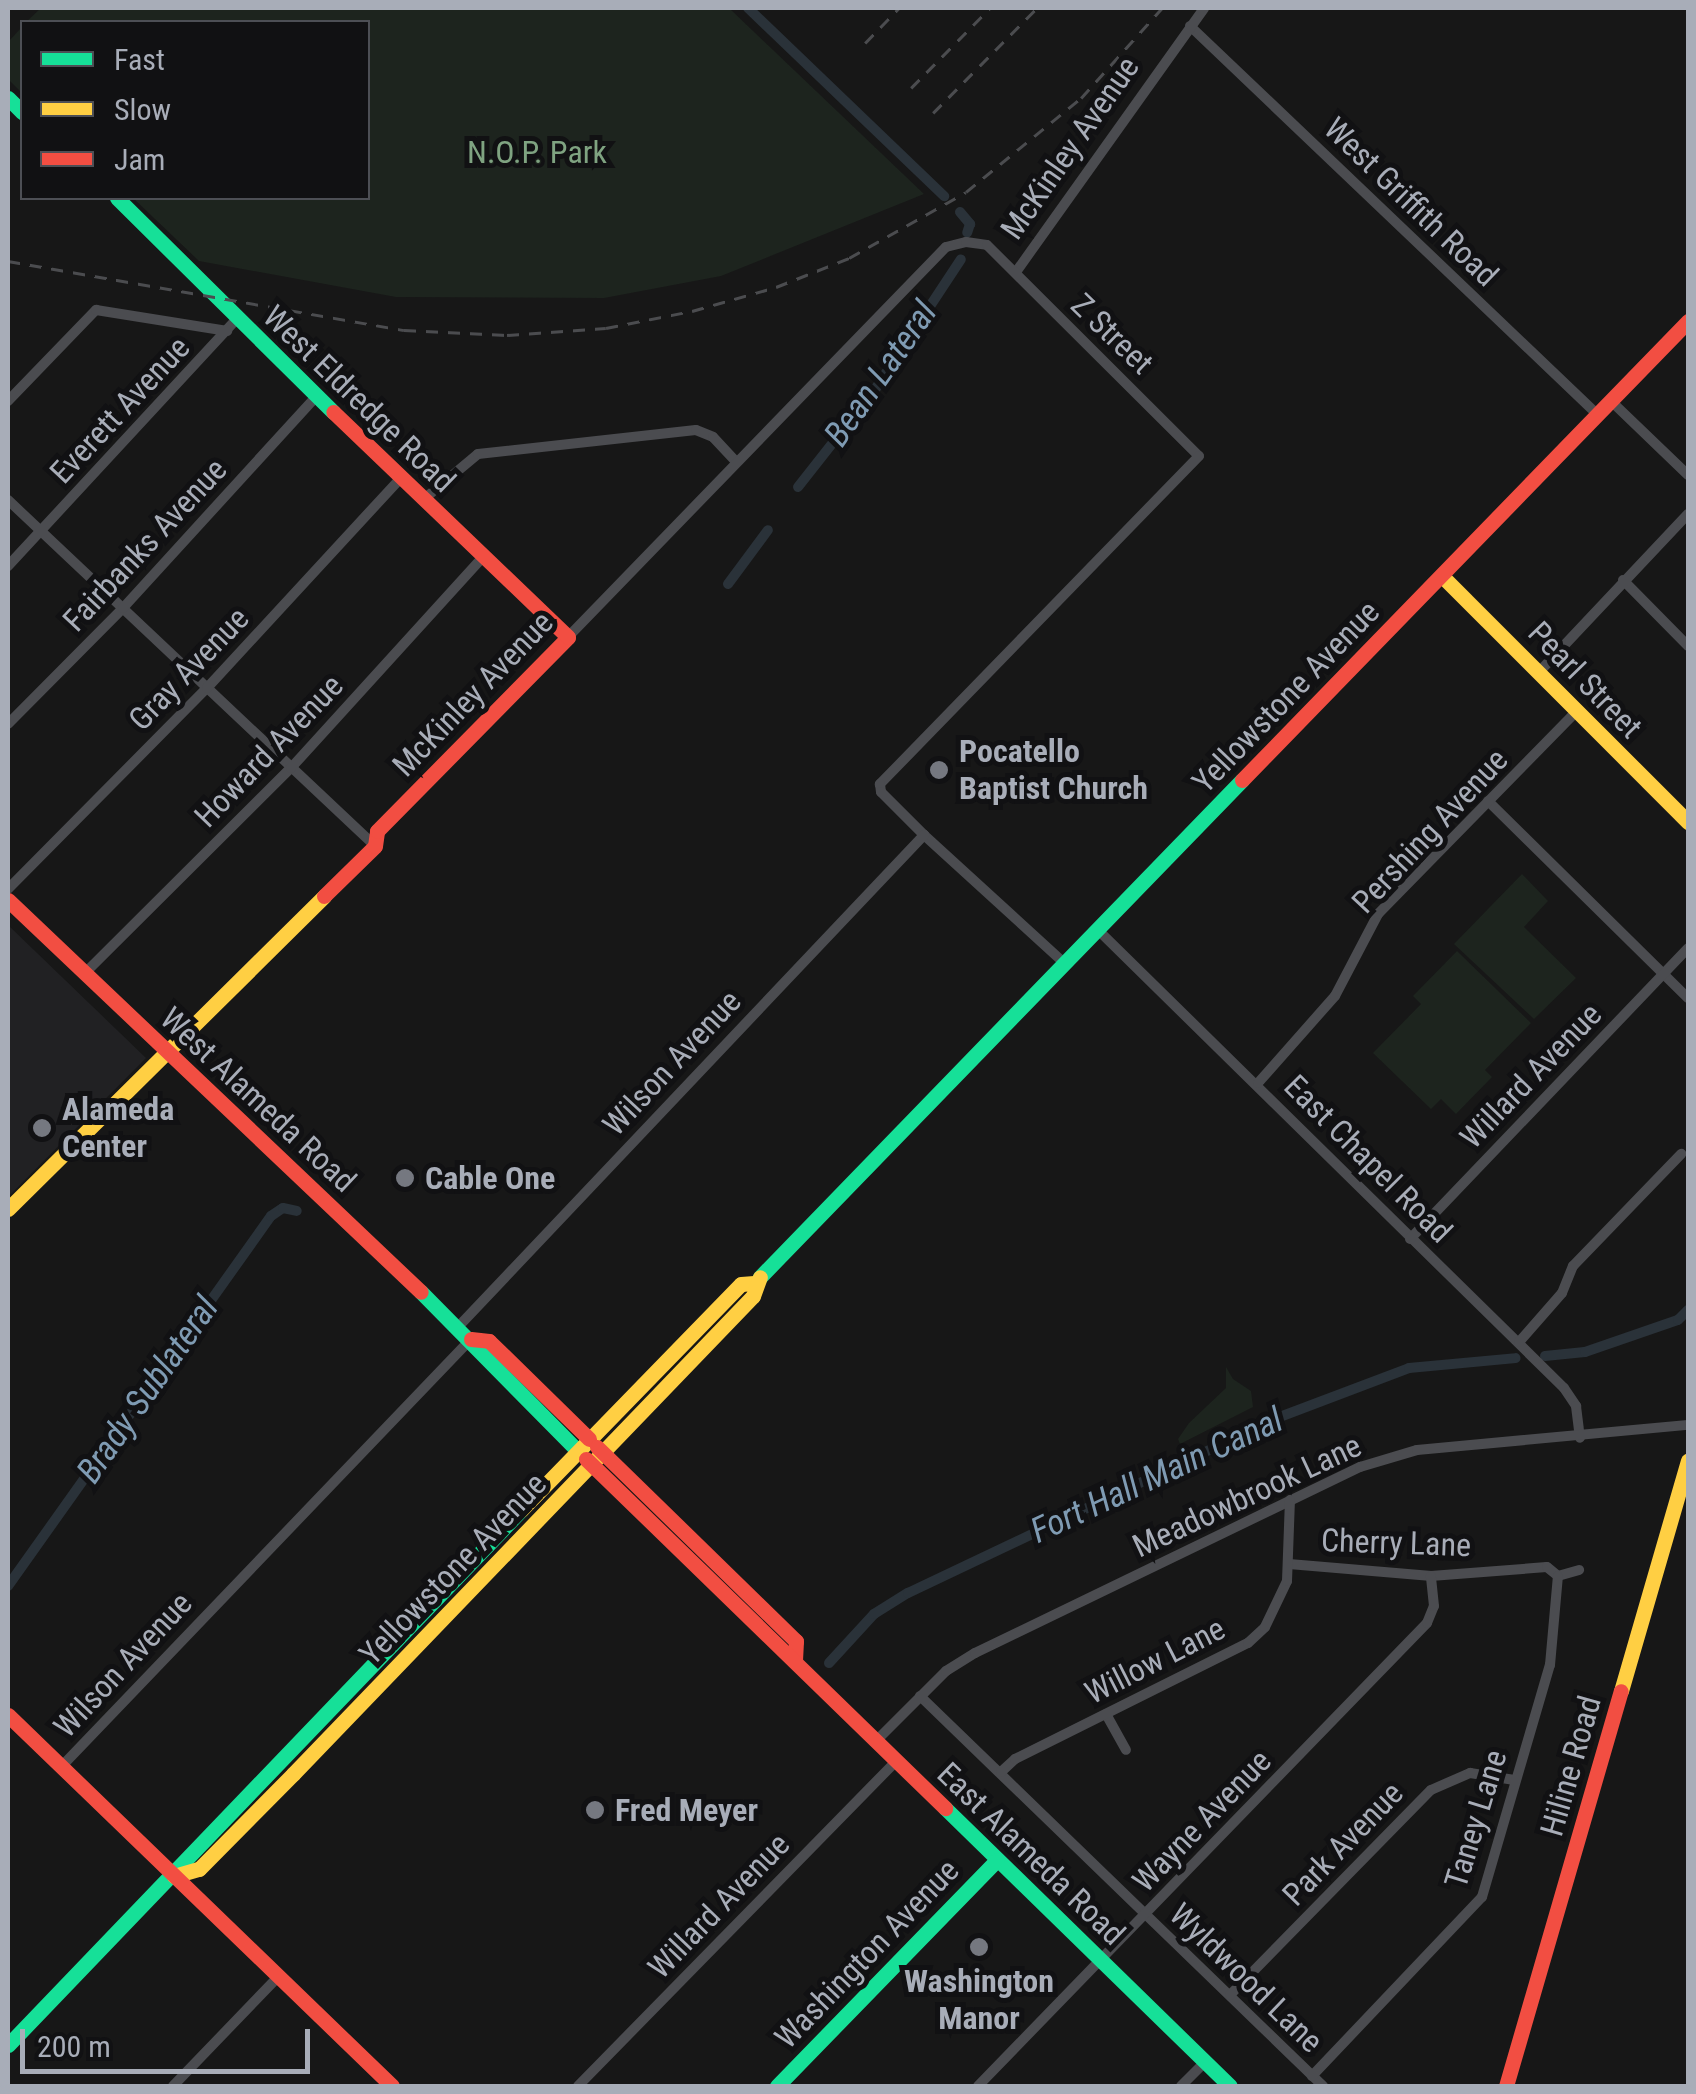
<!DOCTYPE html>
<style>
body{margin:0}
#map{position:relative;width:1696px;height:2094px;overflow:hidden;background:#171717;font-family:"Roboto Condensed",sans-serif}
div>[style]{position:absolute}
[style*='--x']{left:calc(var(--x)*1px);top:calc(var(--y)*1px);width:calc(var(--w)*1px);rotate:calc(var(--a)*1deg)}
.built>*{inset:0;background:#212123}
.green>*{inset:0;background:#1d241e}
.canal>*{height:10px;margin:-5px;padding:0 5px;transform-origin:5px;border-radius:5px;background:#2a3239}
.street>*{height:10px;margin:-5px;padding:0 5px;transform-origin:5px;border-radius:5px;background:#4b4c50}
.fast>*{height:15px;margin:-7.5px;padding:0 7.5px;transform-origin:7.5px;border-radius:7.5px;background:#16e098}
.slow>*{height:15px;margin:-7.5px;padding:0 7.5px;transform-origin:7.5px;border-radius:7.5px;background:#ffcf43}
.jam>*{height:15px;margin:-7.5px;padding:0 7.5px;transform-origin:7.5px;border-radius:7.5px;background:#f24e42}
.rail>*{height:2.5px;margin-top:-1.25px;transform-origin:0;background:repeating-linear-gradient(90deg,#4b4c4f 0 12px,transparent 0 22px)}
.dots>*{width:28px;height:28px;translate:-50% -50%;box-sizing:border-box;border:5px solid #111113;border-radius:50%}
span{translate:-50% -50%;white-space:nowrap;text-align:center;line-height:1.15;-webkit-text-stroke:10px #111113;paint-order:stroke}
.street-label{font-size:32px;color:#a8adb8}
.park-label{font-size:32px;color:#7fa381}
.poi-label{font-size:32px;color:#a8adb8;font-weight:700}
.left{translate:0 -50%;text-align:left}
.water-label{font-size:35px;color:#7f9bb3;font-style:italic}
.frame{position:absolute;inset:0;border:10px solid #a8adb8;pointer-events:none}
.legend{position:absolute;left:20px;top:20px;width:350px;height:180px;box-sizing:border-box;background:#111113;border:2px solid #4d4f55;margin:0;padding:12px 18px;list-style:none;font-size:30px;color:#a8adb8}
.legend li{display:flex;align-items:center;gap:20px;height:50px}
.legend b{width:50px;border:2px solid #4d4f55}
.scale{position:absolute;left:20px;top:2029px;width:290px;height:45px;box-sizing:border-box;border:5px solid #a8adb8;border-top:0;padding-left:12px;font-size:30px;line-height:35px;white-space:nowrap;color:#a8adb8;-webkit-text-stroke:8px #111113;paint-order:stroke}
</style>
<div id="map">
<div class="built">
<div style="clip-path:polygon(8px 925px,146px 1058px,8px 1197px)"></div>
</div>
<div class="green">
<div style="clip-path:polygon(41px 8px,729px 8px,924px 194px,721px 276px,604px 298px,396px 297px,199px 261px,133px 198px,368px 198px,368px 22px,26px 22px)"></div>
<div style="clip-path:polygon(22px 27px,22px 93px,8px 79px,8px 42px)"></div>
<div style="clip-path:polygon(1522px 874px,1548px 901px,1524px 927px,1576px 978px,1534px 1019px,1454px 944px)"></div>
<div style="clip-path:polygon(1457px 951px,1531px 1023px,1485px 1070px,1492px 1077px,1456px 1114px,1441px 1099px,1431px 1109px,1373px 1053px,1421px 1004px,1413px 996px)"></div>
<div style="clip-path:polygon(1226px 1367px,1233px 1379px,1251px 1391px,1253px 1407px,1180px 1444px,1178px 1439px,1189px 1423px,1226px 1388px)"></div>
</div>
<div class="canal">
<div style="--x:748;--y:8;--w:272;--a:43.8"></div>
<div style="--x:960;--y:212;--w:16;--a:50"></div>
<div style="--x:970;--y:224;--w:9;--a:108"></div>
<div style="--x:798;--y:487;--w:126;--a:-51.8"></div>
<div style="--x:876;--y:388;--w:154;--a:-56.6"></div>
<div style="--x:728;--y:584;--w:67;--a:-53.5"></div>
<div style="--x:1545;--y:1356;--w:40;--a:-5.7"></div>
<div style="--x:1585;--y:1352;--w:98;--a:-19"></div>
<div style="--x:1678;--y:1320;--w:14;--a:-45"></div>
<div style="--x:8;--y:1586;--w:454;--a:-54.6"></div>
<div style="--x:271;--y:1216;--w:14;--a:-34"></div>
<div style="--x:283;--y:1208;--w:14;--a:12"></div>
<div style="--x:829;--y:1663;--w:67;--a:-47.4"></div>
<div style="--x:874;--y:1614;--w:40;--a:-32"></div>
<div style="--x:908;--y:1593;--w:408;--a:-25.4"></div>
<div style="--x:1277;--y:1418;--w:141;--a:-20.7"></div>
<div style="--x:1409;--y:1368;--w:107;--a:-5.3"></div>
</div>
<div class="street">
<div style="--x:1190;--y:26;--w:562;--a:43.63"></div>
<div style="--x:1016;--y:272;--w:324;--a:-54.5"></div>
<div style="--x:8;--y:401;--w:127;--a:-46"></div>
<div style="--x:96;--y:310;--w:133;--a:9.1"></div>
<div style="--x:1611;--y:401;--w:107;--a:43.9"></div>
<div style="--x:424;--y:499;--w:70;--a:-39.8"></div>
<div style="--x:478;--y:454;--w:219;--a:-6.3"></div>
<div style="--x:696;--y:430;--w:18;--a:22"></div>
<div style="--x:713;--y:437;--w:34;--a:47"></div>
<div style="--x:8;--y:500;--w:504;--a:43.31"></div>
<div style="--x:8;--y:566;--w:335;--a:-47.2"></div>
<div style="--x:1623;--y:580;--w:93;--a:45.4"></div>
<div style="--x:568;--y:637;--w:543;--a:-45.9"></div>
<div style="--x:946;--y:247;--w:21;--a:-14"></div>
<div style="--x:966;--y:242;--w:21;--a:8"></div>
<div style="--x:987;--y:245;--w:299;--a:44.9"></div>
<div style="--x:1199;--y:456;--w:458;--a:134.2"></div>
<div style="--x:880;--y:784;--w:8;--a:83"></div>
<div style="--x:881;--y:792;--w:61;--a:45"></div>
<div style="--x:924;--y:835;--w:190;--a:42.4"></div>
<div style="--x:1540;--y:671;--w:216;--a:-46.7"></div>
<div style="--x:8;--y:724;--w:163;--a:-45.2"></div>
<div style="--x:123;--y:608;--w:286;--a:-47.6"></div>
<div style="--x:1488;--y:801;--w:281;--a:44.6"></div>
<div style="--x:8;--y:889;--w:283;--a:-45.3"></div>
<div style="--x:207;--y:688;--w:286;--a:-47.3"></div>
<div style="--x:1098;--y:930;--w:653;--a:44.5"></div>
<div style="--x:1564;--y:1388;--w:22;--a:56"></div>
<div style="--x:1576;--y:1406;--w:32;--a:83"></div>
<div style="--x:84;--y:974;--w:292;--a:-44.9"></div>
<div style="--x:291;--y:768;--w:287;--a:-47.7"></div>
<div style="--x:1258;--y:1083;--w:116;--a:-48.5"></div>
<div style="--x:1335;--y:996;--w:93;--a:-62.3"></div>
<div style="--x:1378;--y:914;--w:281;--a:-45.6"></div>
<div style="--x:1410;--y:1239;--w:402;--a:-46.3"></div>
<div style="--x:458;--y:1327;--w:678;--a:-46.55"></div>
<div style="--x:1519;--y:1342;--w:65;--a:-48.7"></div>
<div style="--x:1562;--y:1293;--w:29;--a:-68"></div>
<div style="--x:1573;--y:1266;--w:156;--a:-46"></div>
<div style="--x:1289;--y:1564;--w:143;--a:4.8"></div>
<div style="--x:1431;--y:1576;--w:116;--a:-4.4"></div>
<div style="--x:1547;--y:1567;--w:14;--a:39"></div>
<div style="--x:1558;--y:1576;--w:22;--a:-16"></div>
<div style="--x:920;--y:1696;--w:561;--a:44.06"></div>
<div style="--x:1106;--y:1714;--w:41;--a:60.9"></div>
<div style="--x:876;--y:1741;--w:99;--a:-45"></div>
<div style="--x:946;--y:1671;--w:34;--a:-32"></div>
<div style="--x:975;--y:1653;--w:428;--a:-25.8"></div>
<div style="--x:1360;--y:1467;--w:59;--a:-16.6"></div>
<div style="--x:1417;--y:1450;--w:272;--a:-5.3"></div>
<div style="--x:61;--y:1767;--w:593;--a:-46.23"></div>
<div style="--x:1001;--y:1772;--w:19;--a:-43"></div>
<div style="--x:1015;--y:1759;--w:260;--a:-26.5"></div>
<div style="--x:1248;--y:1643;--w:23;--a:-43"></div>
<div style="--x:1265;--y:1627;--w:51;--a:-64.4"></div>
<div style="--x:1287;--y:1581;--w:81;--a:-87.9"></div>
<div style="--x:1230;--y:1995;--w:287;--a:-45.6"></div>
<div style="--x:1431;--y:1790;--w:43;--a:-23.6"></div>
<div style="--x:1470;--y:1773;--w:45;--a:9"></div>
<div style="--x:1312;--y:2076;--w:247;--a:-46.5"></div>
<div style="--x:1482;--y:1897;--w:242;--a:-73.7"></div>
<div style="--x:1550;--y:1665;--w:89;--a:-84.9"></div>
<div style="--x:173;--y:2086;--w:151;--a:-46.1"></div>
<div style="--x:578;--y:2086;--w:455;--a:-45.6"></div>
<div style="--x:978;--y:2086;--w:645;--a:-45.88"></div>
<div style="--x:1427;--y:1623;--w:18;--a:-68"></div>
<div style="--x:1434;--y:1606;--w:30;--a:-96"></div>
<div style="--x:1181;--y:2086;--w:34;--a:-45"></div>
</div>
<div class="fast">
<div style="--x:8;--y:98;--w:20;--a:45"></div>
<div style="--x:117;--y:198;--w:304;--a:44.7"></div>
<div style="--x:760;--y:1277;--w:692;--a:-45.88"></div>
<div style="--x:421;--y:1292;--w:223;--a:45.4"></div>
<div style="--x:945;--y:1808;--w:398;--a:44.3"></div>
<div style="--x:8;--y:2045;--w:741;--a:-46.2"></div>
<div style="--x:777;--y:2086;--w:315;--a:-45.8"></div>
</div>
<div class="slow">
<div style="--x:1442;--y:576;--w:348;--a:45"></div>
<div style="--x:8;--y:1209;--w:445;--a:-44.7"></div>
<div style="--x:521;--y:1510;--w:315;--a:-45.8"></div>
<div style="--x:741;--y:1284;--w:13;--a:-4"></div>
<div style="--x:1621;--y:1691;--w:240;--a:-73.8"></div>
<div style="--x:174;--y:1876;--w:26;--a:-16"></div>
<div style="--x:199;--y:1869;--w:134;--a:-45.3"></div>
<div style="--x:293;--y:1774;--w:663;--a:-46.1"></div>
<div style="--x:753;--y:1296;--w:20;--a:-70"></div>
</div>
<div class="jam">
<div style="--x:1242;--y:780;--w:640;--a:-45.82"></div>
<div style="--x:324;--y:896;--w:71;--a:-44.4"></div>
<div style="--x:375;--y:846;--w:15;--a:-82"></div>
<div style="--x:377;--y:831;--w:272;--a:-45.4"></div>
<div style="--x:568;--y:637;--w:325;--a:-136.2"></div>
<div style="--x:8;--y:900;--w:569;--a:43.51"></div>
<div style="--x:471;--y:1339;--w:18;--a:6"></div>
<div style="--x:489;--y:1341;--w:140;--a:44.4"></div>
<div style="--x:597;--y:1447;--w:278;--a:44.3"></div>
<div style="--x:796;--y:1641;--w:20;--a:93"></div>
<div style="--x:586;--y:1459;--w:501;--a:44.19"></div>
<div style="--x:8;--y:1715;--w:534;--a:44.01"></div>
<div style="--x:1506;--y:2086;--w:411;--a:-73.8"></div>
</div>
<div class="rail">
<div style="--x:865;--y:43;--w:49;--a:-45.8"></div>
<div style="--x:911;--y:88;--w:112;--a:-45.4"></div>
<div style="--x:933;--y:113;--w:148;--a:-45.3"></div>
<div style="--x:8;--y:261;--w:402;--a:9.9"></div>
<div style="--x:404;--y:330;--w:103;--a:2.8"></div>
<div style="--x:507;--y:335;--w:99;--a:-4"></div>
<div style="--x:606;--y:328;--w:88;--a:-11.2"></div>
<div style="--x:692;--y:311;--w:87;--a:-15.9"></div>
<div style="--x:776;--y:287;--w:79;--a:-21.7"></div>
<div style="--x:849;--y:258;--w:134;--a:-29.4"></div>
<div style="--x:966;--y:192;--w:149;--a:-39.3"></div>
<div style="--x:1081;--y:98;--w:121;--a:-48"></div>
</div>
<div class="dots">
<div style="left:939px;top:770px;background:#757880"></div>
<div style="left:42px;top:1128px;background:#757880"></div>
<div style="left:405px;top:1178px;background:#757880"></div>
<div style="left:595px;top:1810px;background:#757880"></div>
<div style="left:979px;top:1947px;background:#757880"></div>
</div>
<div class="street-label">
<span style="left:1070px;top:148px;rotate:-55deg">McKinley Avenue</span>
<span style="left:1411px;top:202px;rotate:44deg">West Griffith Road</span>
<span style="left:1112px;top:334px;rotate:44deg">Z Street</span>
<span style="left:359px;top:399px;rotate:44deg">West Eldredge Road</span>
<span style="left:120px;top:410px;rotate:-47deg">Everett Avenue</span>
<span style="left:145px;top:545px;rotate:-47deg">Fairbanks Avenue</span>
<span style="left:189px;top:669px;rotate:-46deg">Gray Avenue</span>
<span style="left:1585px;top:680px;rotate:46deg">Pearl Street</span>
<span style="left:473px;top:694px;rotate:-46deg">McKinley Avenue</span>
<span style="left:1286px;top:697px;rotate:-46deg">Yellowstone Avenue</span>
<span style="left:269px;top:751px;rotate:-46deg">Howard Avenue</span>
<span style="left:1430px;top:831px;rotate:-47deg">Pershing Avenue</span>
<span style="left:672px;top:1063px;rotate:-47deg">Wilson Avenue</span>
<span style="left:1531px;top:1076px;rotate:-46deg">Willard Avenue</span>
<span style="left:258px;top:1100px;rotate:43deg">West Alameda Road</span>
<span style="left:1368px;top:1159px;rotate:45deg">East Chapel Road</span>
<span style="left:1247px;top:1496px;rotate:-25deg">Meadowbrook Lane</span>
<span style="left:1396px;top:1543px;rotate:2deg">Cherry Lane</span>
<span style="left:453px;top:1569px;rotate:-46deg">Yellowstone Avenue</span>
<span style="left:1155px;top:1661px;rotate:-27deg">Willow Lane</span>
<span style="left:123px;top:1665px;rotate:-47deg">Wilson Avenue</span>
<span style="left:1571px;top:1766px;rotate:-74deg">Hiline Road</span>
<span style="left:1476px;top:1819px;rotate:-73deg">Taney Lane</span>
<span style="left:1202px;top:1821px;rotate:-46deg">Wayne Avenue</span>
<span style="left:1343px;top:1844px;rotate:-46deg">Park Avenue</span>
<span style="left:1031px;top:1854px;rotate:44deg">East Alameda Road</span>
<span style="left:719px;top:1906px;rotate:-46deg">Willard Avenue</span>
<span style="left:867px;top:1954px;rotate:-46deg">Washington Avenue</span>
<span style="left:1246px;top:1978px;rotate:44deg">Wyldwood Lane</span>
</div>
<div class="park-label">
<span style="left:537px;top:152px">N.O.P. Park</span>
</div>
<div class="poi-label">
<span class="left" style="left:959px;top:770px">Pocatello<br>Baptist Church</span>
<span class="left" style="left:62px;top:1128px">Alameda<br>Center</span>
<span class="left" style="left:425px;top:1178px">Cable One</span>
<span class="left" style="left:615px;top:1810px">Fred Meyer</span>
<span style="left:979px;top:2000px">Washington<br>Manor</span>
</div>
<div class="water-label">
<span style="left:881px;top:374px;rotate:-55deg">Bean Lateral</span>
<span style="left:148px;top:1390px;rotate:-55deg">Brady Sublateral</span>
<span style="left:1157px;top:1476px;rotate:-25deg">Fort Hall Main Canal</span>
</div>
<div class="frame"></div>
<ul class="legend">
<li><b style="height:12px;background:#16e098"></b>Fast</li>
<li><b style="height:12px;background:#ffcf43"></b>Slow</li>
<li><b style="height:12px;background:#f24e42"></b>Jam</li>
</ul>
<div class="scale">200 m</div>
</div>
